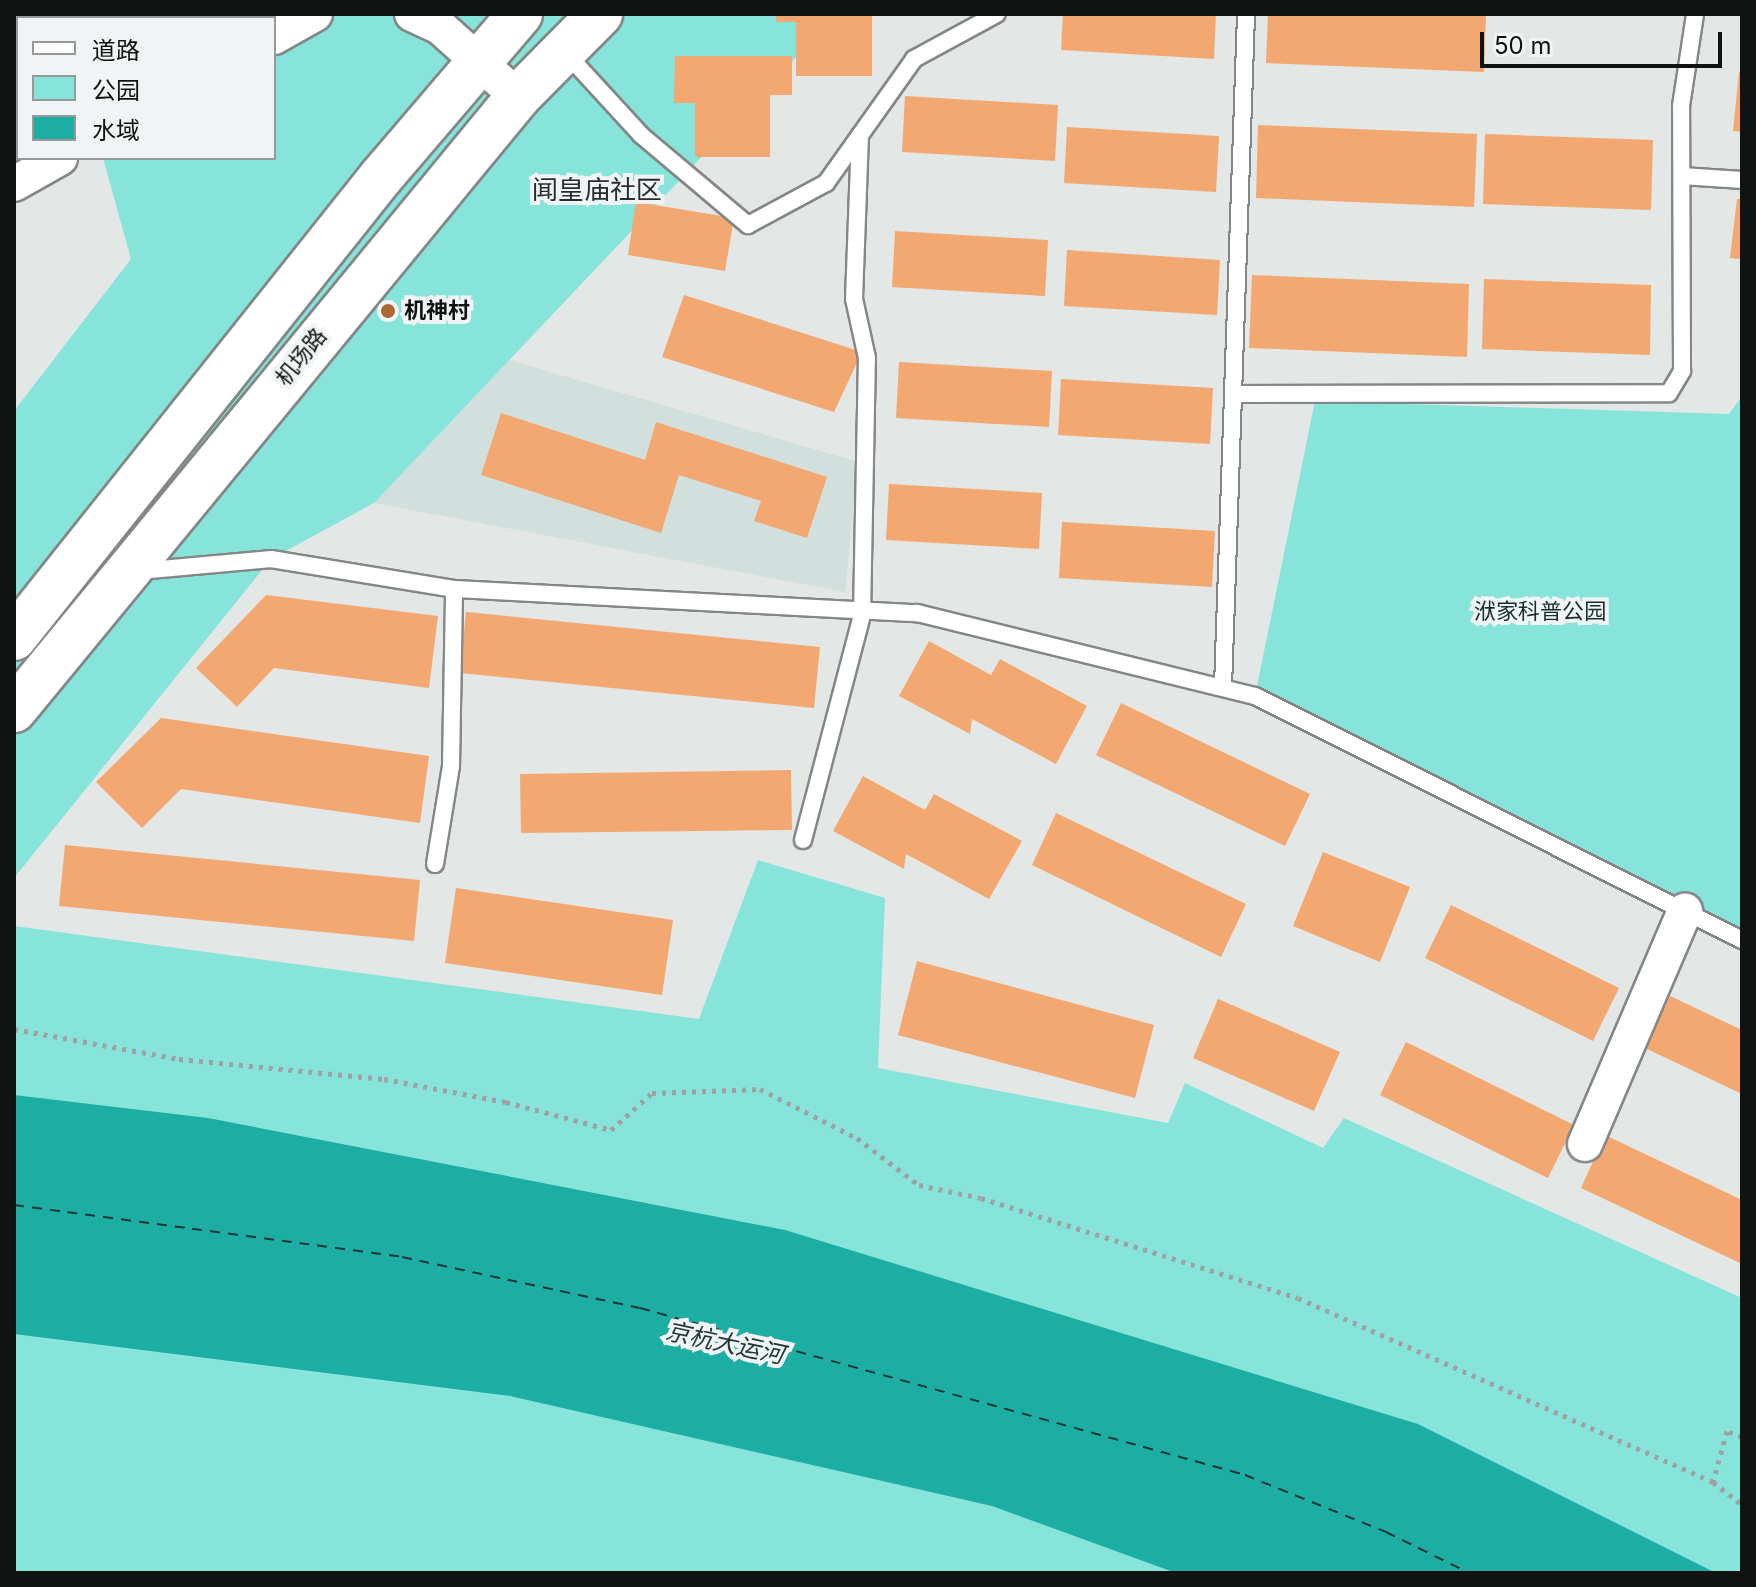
<!DOCTYPE html>
<meta charset="utf-8">
<style>
body{margin:0}
#map{position:relative;width:1756px;height:1587px;overflow:hidden;background:#e3e7e6;font-family:Inter,"Noto Sans SC",sans-serif}
div>[style]{position:absolute}
[style*='--x']{left:calc(var(--x)*1px);top:calc(var(--y)*1px);width:calc(var(--w)*1px);rotate:calc(var(--a)*1deg)}
.built>*{inset:0;background:#d1dfdd}
.green>*{inset:0;background:#87e4db}
.water>*{inset:0;background:#1daea3}
.ferry>*{height:2px;margin-top:-1px;transform-origin:0;background:repeating-linear-gradient(90deg,#1f3633 0 10px,transparent 0 18px)}
.building>*{inset:0;background:#f2a870}
.path>*{height:5px;margin-top:-2.5px;transform-origin:0;background:repeating-linear-gradient(90deg,#9fa2a2 0 4px,transparent 0 10px)}
.roads{filter:drop-shadow(2px 0 #838786) drop-shadow(-2px 0 #838786) drop-shadow(0 2px #838786) drop-shadow(0 -2px #838786)}
.service>*{height:16px;margin:-8px;padding:0 8px;transform-origin:8px;border-radius:8px;background:#fff}
.minor>*{height:34px;margin:-17px;padding:0 17px;transform-origin:17px;border-radius:17px;background:#fff}
.primary>*{height:44px;margin:-22px;padding:0 22px;transform-origin:22px;border-radius:22px;background:#fff}
.dots>*{width:22px;height:22px;translate:-50% -50%;box-sizing:border-box;border:4px solid #f0f4f4;border-radius:50%}
span{translate:-50% -50%;white-space:nowrap;text-align:center;line-height:1.15;-webkit-text-stroke:8px #f0f4f4;paint-order:stroke}
.poi-label{font-size:22px;color:#111212;font-weight:700}
.left{translate:0 -50%;text-align:left}
.street-label{font-size:22px;color:#111212}
.park-label{font-size:22px;color:#182e2c}
.water-label{font-size:24px;color:#1f3633;font-style:italic}
.quarter-label{font-size:26px;color:#2a2d2d}
.frame{position:absolute;inset:0;border:16px solid #111212;pointer-events:none}
.legend{position:absolute;left:16px;top:16px;width:260px;height:144px;box-sizing:border-box;background:#f0f4f4;border:2px solid #979a9a;margin:0;padding:10px 14px;list-style:none;font-size:24px;color:#111212}
.legend li{display:flex;align-items:center;gap:16px;height:40px}
.legend b{width:40px;border:2px solid #979a9a}
.scale{position:absolute;left:1480px;top:32px;width:242px;height:36px;box-sizing:border-box;border:4px solid #111212;border-top:0;padding-left:10px;font-size:24px;line-height:28px;white-space:nowrap;color:#111212;-webkit-text-stroke:6px #f0f4f4;paint-order:stroke}
</style>
<div id="map">
<div class="built">
<div style="clip-path:polygon(509px 360px,858px 462px,845px 592px,374px 503px)"></div>
</div>
<div class="green">
<div style="clip-path:polygon(131px 14px,837px 14px,374px 503px,271px 559px,14px 878px,14px 411px,131px 259px,103px 158px,274px 158px,274px 18px,124px 18px)"></div>
<div style="clip-path:polygon(1742px 396px,1742px 940px,1255px 696px,1315px 401px,1729px 414px)"></div>
<div style="clip-path:polygon(758px 860px,885px 898px,878px 1068px,1168px 1123px,1185px 1083px,1323px 1148px,1344px 1118px,1742px 1298px,1742px 1573px,14px 1573px,14px 926px,699px 1019px)"></div>
</div>
<div class="water">
<div style="clip-path:polygon(14px 1095px,208px 1118px,785px 1230px,1418px 1424px,1716px 1573px,1176px 1573px,992px 1506px,510px 1396px,14px 1334px)"></div>
</div>
<div class="ferry">
<div style="--x:14;--y:1205;--w:391;--a:7.6"></div>
<div style="--x:402;--y:1257;--w:243;--a:12.1"></div>
<div style="--x:640;--y:1308;--w:628;--a:15.43"></div>
<div style="--x:1245;--y:1475;--w:152;--a:22"></div>
<div style="--x:1386;--y:1532;--w:93;--a:26.3"></div>
</div>
<div class="building">
<div style="clip-path:polygon(776px 14px,872px 14px,872px 76px,796px 76px,796px 22px,776px 22px)"></div>
<div style="clip-path:polygon(1063px 14px,1216px 14px,1214px 59px,1061px 50px)"></div>
<div style="clip-path:polygon(1268px 14px,1486px 14px,1484px 72px,1266px 63px)"></div>
<div style="clip-path:polygon(675px 56px,792px 56px,792px 95px,770px 95px,770px 157px,695px 157px,695px 103px,674px 103px)"></div>
<div style="clip-path:polygon(1739px 72px,1742px 72px,1742px 132px,1733px 131px)"></div>
<div style="clip-path:polygon(905px 96px,1058px 105px,1055px 161px,902px 152px)"></div>
<div style="clip-path:polygon(1258px 125px,1477px 134px,1474px 207px,1256px 198px)"></div>
<div style="clip-path:polygon(1067px 127px,1219px 136px,1216px 192px,1064px 183px)"></div>
<div style="clip-path:polygon(1485px 134px,1653px 140px,1651px 210px,1483px 204px)"></div>
<div style="clip-path:polygon(1737px 199px,1742px 199px,1742px 259px,1730px 258px)"></div>
<div style="clip-path:polygon(636px 202px,734px 218px,725px 271px,628px 255px)"></div>
<div style="clip-path:polygon(895px 231px,1048px 240px,1045px 296px,892px 287px)"></div>
<div style="clip-path:polygon(1067px 250px,1220px 260px,1217px 315px,1064px 306px)"></div>
<div style="clip-path:polygon(1252px 275px,1469px 284px,1467px 357px,1249px 348px)"></div>
<div style="clip-path:polygon(1484px 279px,1651px 285px,1650px 355px,1482px 349px)"></div>
<div style="clip-path:polygon(684px 295px,862px 352px,834px 412px,662px 357px)"></div>
<div style="clip-path:polygon(899px 362px,1052px 371px,1049px 427px,896px 418px)"></div>
<div style="clip-path:polygon(1061px 379px,1213px 388px,1210px 444px,1058px 435px)"></div>
<div style="clip-path:polygon(501px 413px,645px 460px,656px 422px,827px 477px,807px 538px,754px 521px,761px 501px,679px 475px,661px 533px,481px 475px)"></div>
<div style="clip-path:polygon(889px 484px,1042px 493px,1039px 549px,886px 540px)"></div>
<div style="clip-path:polygon(1062px 522px,1215px 531px,1212px 587px,1059px 578px)"></div>
<div style="clip-path:polygon(266px 595px,438px 616px,429px 688px,274px 668px,237px 707px,196px 668px)"></div>
<div style="clip-path:polygon(466px 612px,820px 647px,814px 708px,460px 673px)"></div>
<div style="clip-path:polygon(929px 641px,991px 675px,1000px 659px,1087px 706px,1056px 764px,972px 719px,970px 734px,899px 696px)"></div>
<div style="clip-path:polygon(1121px 703px,1310px 794px,1285px 846px,1096px 755px)"></div>
<div style="clip-path:polygon(161px 718px,429px 756px,420px 823px,181px 789px,142px 828px,96px 782px)"></div>
<div style="clip-path:polygon(791px 770px,792px 830px,521px 833px,520px 774px)"></div>
<div style="clip-path:polygon(863px 776px,925px 810px,934px 794px,1022px 841px,989px 899px,906px 854px,904px 869px,833px 831px)"></div>
<div style="clip-path:polygon(1056px 813px,1246px 904px,1221px 957px,1032px 865px)"></div>
<div style="clip-path:polygon(65px 845px,420px 880px,414px 941px,59px 906px)"></div>
<div style="clip-path:polygon(1323px 852px,1410px 887px,1380px 962px,1293px 926px)"></div>
<div style="clip-path:polygon(456px 888px,673px 920px,662px 995px,445px 963px)"></div>
<div style="clip-path:polygon(1451px 905px,1619px 988px,1593px 1041px,1425px 958px)"></div>
<div style="clip-path:polygon(917px 961px,1154px 1025px,1135px 1098px,898px 1035px)"></div>
<div style="clip-path:polygon(1670px 996px,1742px 1030px,1742px 1094px,1645px 1048px)"></div>
<div style="clip-path:polygon(1218px 999px,1340px 1052px,1314px 1111px,1193px 1058px)"></div>
<div style="clip-path:polygon(1406px 1042px,1574px 1125px,1548px 1178px,1380px 1095px)"></div>
<div style="clip-path:polygon(1605px 1135px,1742px 1200px,1742px 1264px,1581px 1188px)"></div>
</div>
<div class="path">
<div style="--x:14;--y:1029;--w:168;--a:10.3"></div>
<div style="--x:179;--y:1059;--w:206;--a:5.6"></div>
<div style="--x:384;--y:1079;--w:124;--a:10.7"></div>
<div style="--x:506;--y:1102;--w:109;--a:14.9"></div>
<div style="--x:611;--y:1130;--w:55;--a:-42.1"></div>
<div style="--x:652;--y:1093;--w:108;--a:-2.1"></div>
<div style="--x:760;--y:1089;--w:109;--a:26.8"></div>
<div style="--x:857;--y:1138;--w:78;--a:37.2"></div>
<div style="--x:919;--y:1185;--w:63;--a:11.8"></div>
<div style="--x:981;--y:1198;--w:332;--a:17.5"></div>
<div style="--x:1298;--y:1298;--w:454;--a:23.9"></div>
<div style="--x:1742;--y:1437;--w:16;--a:-158"></div>
<div style="--x:1727;--y:1431;--w:53;--a:105.4"></div>
<div style="--x:1713;--y:1482;--w:37;--a:38"></div>
</div>
<div class="roads">
<div class="service">
<div style="--x:565;--y:52;--w:113;--a:47.5"></div>
<div style="--x:641;--y:135;--w:140;--a:40.1"></div>
<div style="--x:748;--y:225;--w:89;--a:-28.3"></div>
<div style="--x:826;--y:183;--w:152;--a:-54.6"></div>
<div style="--x:914;--y:59;--w:94;--a:-28.5"></div>
<div style="--x:1682;--y:176;--w:60;--a:3.8"></div>
<div style="--x:1233;--y:394;--w:436;--a:-0.1"></div>
<div style="--x:1669;--y:393;--w:26;--a:-59"></div>
<div style="--x:1682;--y:371;--w:265;--a:-90.2"></div>
<div style="--x:1681;--y:106;--w:93;--a:-81.3"></div>
<div style="--x:139;--y:571;--w:133;--a:-5.2"></div>
<div style="--x:271;--y:559;--w:185;--a:9.3"></div>
<div style="--x:454;--y:589;--w:464;--a:3"></div>
<div style="--x:917;--y:613;--w:348;--a:13.8"></div>
<div style="--x:1255;--y:696;--w:545;--a:26.61"></div>
<div style="--x:1223;--y:687;--w:673;--a:-88.04"></div>
<div style="--x:803;--y:840;--w:233;--a:-75.3"></div>
<div style="--x:862;--y:615;--w:257;--a:-88.9"></div>
<div style="--x:867;--y:358;--w:60;--a:-102.4"></div>
<div style="--x:854;--y:299;--w:164;--a:-87.9"></div>
<div style="--x:435;--y:864;--w:99;--a:-80.7"></div>
<div style="--x:451;--y:766;--w:177;--a:-89"></div>
</div>
<div class="minor">
<div style="--x:412;--y:14;--w:31;--a:25"></div>
<div style="--x:440;--y:27;--w:105;--a:41.9"></div>
<div style="--x:274;--y:37;--w:47;--a:-29.3"></div>
<div style="--x:14;--y:184;--w:53;--a:-29.5"></div>
<div style="--x:1585;--y:1144;--w:254;--a:-66.8"></div>
</div>
<div class="primary">
<div style="--x:14;--y:638;--w:589;--a:-51.48"></div>
<div style="--x:381;--y:177;--w:214;--a:-49.5"></div>
<div style="--x:14;--y:710;--w:794;--a:-50.57"></div>
<div style="--x:518;--y:97;--w:117;--a:-45.3"></div>
</div>
</div>
<div class="dots">
<div style="left:388px;top:311px;background:#ab6a34"></div>
</div>
<div class="poi-label">
<span class="left" style="left:404px;top:311px">机神村</span>
</div>
<div class="street-label">
<span style="left:301px;top:357px;rotate:-51deg">机场路</span>
</div>
<div class="park-label">
<span style="left:1540px;top:612px">洑家科普公园</span>
</div>
<div class="water-label">
<span style="left:725px;top:1343px;rotate:12deg">京杭大运河</span>
</div>
<div class="quarter-label">
<span style="left:597px;top:190px">闻皇庙社区</span>
</div>
<div class="frame"></div>
<ul class="legend">
<li><b style="height:10px;background:#fff"></b>道路</li>
<li><b style="height:22px;background:#87e4db"></b>公园</li>
<li><b style="height:22px;background:#1daea3"></b>水域</li>
</ul>
<div class="scale">50 m</div>
</div>
